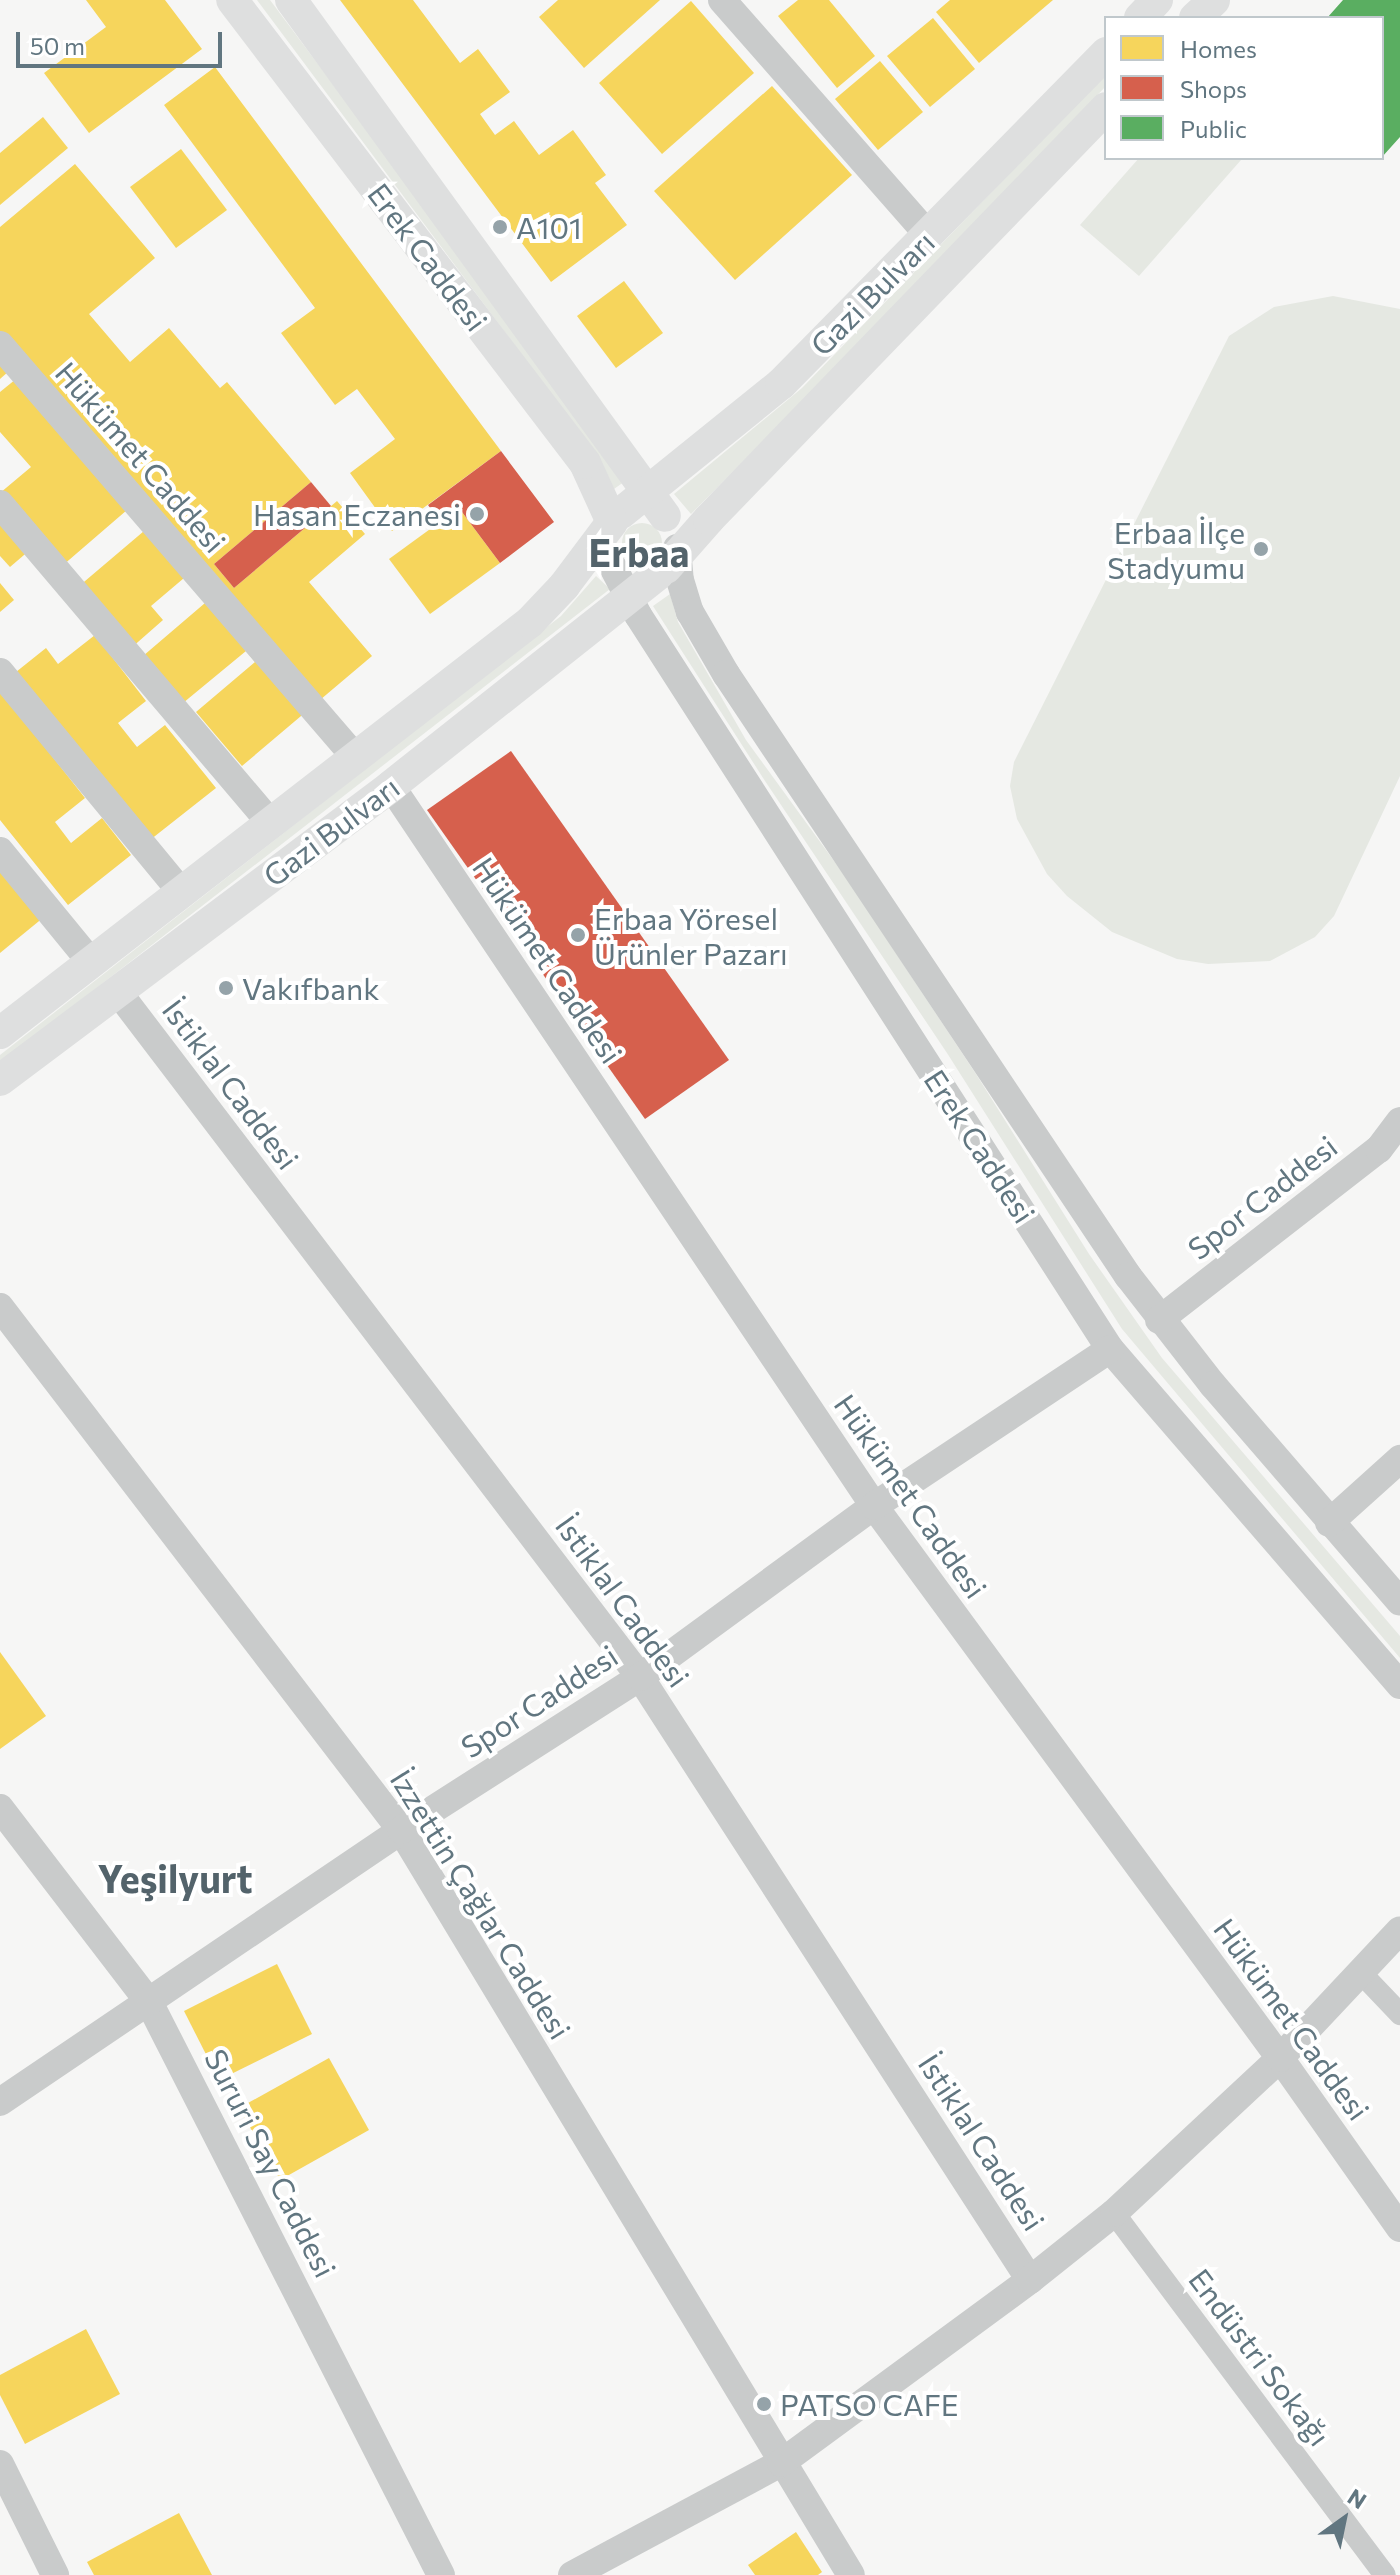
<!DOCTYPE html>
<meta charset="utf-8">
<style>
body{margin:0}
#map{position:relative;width:1400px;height:2575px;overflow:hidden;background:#f6f6f5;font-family:Commissioner,sans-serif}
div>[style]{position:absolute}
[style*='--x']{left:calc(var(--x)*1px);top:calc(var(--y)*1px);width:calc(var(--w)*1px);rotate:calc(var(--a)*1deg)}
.green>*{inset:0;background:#e5e8e2}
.round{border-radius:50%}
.homes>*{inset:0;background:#f6d55c}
.shops>*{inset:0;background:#d6604d}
.public>*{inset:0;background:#5aae61}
.minor>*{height:22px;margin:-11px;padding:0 11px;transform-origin:11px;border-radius:11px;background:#c9cbcb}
.tertiary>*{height:28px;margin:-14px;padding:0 14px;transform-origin:14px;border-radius:14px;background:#c9cbcb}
.secondary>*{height:32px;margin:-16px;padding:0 16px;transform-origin:16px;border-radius:16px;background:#dedfdf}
.dots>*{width:22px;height:22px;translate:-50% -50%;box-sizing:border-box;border:4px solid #fff;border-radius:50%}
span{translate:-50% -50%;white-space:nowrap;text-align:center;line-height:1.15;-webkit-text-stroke:8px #fff;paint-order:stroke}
.poi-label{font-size:30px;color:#617680}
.left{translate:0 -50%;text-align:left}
.right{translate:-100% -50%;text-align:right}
.street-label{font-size:30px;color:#617680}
.district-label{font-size:38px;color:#53636b;font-weight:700}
.legend{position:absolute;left:1104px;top:16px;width:280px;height:144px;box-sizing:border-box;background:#fff;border:2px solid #c0c8cc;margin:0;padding:10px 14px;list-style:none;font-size:24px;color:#617680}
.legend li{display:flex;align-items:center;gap:16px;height:40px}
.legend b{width:40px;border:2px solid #c0c8cc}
.north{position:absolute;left:1304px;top:2479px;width:80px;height:80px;-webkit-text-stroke:6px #fff;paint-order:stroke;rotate:33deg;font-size:22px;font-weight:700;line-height:32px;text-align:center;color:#617680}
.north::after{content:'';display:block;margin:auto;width:28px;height:36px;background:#617680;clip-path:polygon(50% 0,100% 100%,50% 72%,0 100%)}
.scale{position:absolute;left:16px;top:32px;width:206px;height:36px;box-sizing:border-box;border:4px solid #617680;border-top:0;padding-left:10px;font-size:24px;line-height:28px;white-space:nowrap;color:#617680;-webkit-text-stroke:6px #fff;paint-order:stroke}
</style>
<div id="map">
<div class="green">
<div style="clip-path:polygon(257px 0,270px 0,628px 479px,614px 489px,601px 461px)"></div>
<div style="clip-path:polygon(1106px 74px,1106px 86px,917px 286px,691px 514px,674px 494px,802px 388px)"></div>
<div style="clip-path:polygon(1139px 158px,1241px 160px,1139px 276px,1080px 225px)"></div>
<div style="clip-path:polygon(1333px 296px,1400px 309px,1400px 776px,1334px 916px,1315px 937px,1270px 961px,1208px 964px,1177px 959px,1112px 932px,1067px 896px,1047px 874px,1017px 819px,1010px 786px,1014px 762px,1229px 336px,1274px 307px)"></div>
<div class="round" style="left:622px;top:523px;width:40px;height:40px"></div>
<div style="clip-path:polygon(596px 576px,610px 589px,0 1063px,0 1055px,561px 616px)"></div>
<div style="clip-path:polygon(670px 594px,678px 622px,746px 740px,845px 876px,976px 1074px,1089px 1254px,1162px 1358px,1400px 1636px,1400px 1658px,1122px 1329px,947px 1053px,765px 781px,653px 606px)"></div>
</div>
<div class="homes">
<div style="clip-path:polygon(86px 0,165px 0,202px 49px,89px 133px,44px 73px,106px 27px)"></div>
<div style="clip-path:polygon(340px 0,413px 0,460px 63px,478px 49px,510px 92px,480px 114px,495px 135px,514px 121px,539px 155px,573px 130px,606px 175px,595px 183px,627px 225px,551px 282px)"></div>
<div style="clip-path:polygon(558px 0,660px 0,584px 68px,539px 17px)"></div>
<div style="clip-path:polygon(798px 0,829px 0,875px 56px,837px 88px,778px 16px)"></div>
<div style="clip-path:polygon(950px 0,1053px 0,979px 63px,936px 12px)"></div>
<div style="clip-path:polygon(691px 1px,754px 73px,662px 154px,599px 83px)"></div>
<div style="clip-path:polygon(933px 18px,975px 69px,930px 107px,887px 56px)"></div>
<div style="clip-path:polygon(880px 61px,923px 112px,878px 150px,835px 99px)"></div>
<div style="clip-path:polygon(215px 67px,501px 451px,392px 531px,350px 473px,395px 439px,357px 389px,335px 405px,281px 333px,315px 308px,164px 105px)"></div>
<div style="clip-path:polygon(772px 86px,852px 175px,735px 280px,654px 191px)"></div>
<div style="clip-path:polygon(43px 117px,68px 148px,0 205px,0 153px)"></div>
<div style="clip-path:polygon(181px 149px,227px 210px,176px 248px,130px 187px)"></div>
<div style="clip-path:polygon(75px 164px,155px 258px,89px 314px,130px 362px,169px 328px,220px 388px,227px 382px,311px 482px,214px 564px,234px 588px,337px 501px,365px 534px,309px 582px,372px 656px,242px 766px,196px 712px,255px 662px,246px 651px,183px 703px,143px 656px,205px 603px,184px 578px,151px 606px,163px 620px,130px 649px,78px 587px,144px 531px,127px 510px,62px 566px,0 493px,31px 467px,0 432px,0 392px,16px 379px,9px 371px,0 379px,0 227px)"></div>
<div style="clip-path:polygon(624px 281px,663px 333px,616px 368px,577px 316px)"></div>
<div style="clip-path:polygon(459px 508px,500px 563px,430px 614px,389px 559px)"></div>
<div style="clip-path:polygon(0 513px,31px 549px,10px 567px,0 556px)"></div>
<div style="clip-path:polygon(0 583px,14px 600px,0 612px)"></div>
<div style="clip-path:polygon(95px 635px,146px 701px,118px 723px,137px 747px,165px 725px,216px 788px,150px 840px,16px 672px,46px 648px,58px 664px)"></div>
<div style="clip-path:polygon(0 690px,85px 798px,55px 822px,71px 843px,102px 818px,131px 855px,68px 905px,0 820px)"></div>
<div style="clip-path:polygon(0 863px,44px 917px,0 953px)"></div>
<div style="clip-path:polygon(0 1652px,46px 1716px,0 1749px)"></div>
<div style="clip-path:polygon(277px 1964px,312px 2034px,219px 2080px,184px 2011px)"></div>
<div style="clip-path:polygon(329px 2058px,369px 2130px,280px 2180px,239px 2108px)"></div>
<div style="clip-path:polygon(86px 2329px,120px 2394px,25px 2444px,0 2395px,0 2375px)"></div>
<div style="clip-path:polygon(179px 2513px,212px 2575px,94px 2575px,87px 2562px)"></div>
<div style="clip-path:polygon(796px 2532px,822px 2572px,818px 2575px,755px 2575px,748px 2565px)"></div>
</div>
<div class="shops">
<div style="clip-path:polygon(501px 451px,554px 522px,500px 563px,459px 508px,440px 522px,428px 505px)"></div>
<div style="clip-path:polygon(311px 482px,331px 506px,234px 588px,214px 564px)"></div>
<div style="clip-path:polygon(511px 751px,729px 1060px,645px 1119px,427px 810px)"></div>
</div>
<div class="public">
<div style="clip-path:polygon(1343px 0,1400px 0,1400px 137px,1382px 157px,1382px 18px,1327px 18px)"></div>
</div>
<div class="minor">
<div style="--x:1361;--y:1973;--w:57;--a:46.4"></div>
<div style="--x:1114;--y:2213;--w:452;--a:53.2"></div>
</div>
<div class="tertiary">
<div style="--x:722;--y:0;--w:314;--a:48.7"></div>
<div style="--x:0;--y:345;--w:545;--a:49.24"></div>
<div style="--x:0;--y:504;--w:419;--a:49.7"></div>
<div style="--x:677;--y:548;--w:32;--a:85"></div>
<div style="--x:680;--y:580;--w:34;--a:73"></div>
<div style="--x:690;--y:612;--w:72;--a:59.9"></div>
<div style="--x:726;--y:674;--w:724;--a:56.27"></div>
<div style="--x:1128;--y:1276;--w:138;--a:52.1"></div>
<div style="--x:1213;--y:1385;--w:286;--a:49.2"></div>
<div style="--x:613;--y:567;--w:54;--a:62.5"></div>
<div style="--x:638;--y:615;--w:873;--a:57.26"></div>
<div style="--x:1110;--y:1349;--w:444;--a:49.2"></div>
<div style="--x:0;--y:672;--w:286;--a:50.5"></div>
<div style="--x:391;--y:786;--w:867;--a:56.14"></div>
<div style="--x:874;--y:1506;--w:685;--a:53.67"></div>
<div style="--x:1280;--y:2058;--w:208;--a:54.8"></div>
<div style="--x:0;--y:851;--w:144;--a:50.7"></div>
<div style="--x:118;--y:992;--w:861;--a:52.69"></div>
<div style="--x:640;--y:1677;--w:718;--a:57.11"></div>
<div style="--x:0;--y:1307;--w:659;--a:52.52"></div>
<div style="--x:401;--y:1830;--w:870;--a:58.87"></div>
<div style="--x:1159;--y:1320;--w:279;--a:-37.9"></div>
<div style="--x:1379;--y:1149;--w:35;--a:-53"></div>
<div style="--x:1329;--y:1523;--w:96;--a:-42"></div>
<div style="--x:0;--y:1808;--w:245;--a:52.5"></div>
<div style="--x:149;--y:2002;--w:643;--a:63"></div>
<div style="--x:0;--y:2102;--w:485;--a:-34.1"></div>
<div style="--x:401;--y:1830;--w:284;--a:-32.6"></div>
<div style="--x:640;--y:1677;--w:290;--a:-36.2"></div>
<div style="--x:874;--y:1506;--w:283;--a:-33.6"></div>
<div style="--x:0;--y:2464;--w:124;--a:63.6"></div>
<div style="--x:572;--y:2575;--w:237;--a:-28.2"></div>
<div style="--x:781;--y:2463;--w:309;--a:-36.3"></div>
<div style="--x:1030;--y:2280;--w:107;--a:-38.6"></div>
<div style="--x:1114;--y:2213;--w:227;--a:-43"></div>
<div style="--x:1280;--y:2058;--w:175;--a:-46.8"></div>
</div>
<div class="secondary">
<div style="--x:291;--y:0;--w:637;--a:54.07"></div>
<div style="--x:1140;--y:18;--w:25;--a:-47"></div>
<div style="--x:1195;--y:18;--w:26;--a:-43"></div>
<div style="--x:621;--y:513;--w:206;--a:-38.9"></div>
<div style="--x:781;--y:384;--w:464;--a:-45.5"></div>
<div style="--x:666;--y:568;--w:65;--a:-48.7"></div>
<div style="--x:709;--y:519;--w:571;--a:-45.99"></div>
<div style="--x:0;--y:1033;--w:671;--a:-37.79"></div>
<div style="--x:530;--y:622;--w:50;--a:-46.6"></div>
<div style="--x:564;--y:586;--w:80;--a:-53.1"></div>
<div style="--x:612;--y:522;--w:65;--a:-114.6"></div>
<div style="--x:585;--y:463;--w:582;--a:-127.32"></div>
<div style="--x:0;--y:1080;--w:489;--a:-36.9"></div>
<div style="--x:391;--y:786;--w:340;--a:-38.4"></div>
</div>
<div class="dots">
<div style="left:500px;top:227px;background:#95a3a9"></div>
<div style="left:477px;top:514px;background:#95a3a9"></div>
<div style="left:1261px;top:549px;background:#95a3a9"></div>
<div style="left:578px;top:935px;background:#95a3a9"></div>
<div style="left:226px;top:988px;background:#95a3a9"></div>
<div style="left:764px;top:2404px;background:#95a3a9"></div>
</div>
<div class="poi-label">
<span class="left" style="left:516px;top:227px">A101</span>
<span class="right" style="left:461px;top:514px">Hasan Eczanesi</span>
<span class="right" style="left:1245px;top:549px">Erbaa İlçe<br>Stadyumu</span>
<span class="left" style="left:594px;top:935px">Erbaa Yöresel<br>Ürünler Pazarı</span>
<span class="left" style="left:242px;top:988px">Vakıfbank</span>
<span class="left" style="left:780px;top:2404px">PATSO CAFE</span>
</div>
<div class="street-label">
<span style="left:428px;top:257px;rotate:53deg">Erek Caddesi</span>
<span style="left:872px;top:293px;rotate:-45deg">Gazi Bulvarı</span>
<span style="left:141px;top:457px;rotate:49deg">Hükümet Caddesi</span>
<span style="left:331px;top:831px;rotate:-37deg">Gazi Bulvarı</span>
<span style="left:548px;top:960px;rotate:56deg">Hükümet Caddesi</span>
<span style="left:231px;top:1084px;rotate:53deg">İstiklal Caddesi</span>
<span style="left:980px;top:1146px;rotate:57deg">Erek Caddesi</span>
<span style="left:1262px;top:1197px;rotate:-38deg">Spor Caddesi</span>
<span style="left:911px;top:1496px;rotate:55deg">Hükümet Caddesi</span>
<span style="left:623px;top:1601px;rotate:54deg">İstiklal Caddesi</span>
<span style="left:539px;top:1701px;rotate:-33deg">Spor Caddesi</span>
<span style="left:481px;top:1904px;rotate:58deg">İzzettin Çağlar Caddesi</span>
<span style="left:1292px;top:2019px;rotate:54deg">Hükümet Caddesi</span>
<span style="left:982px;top:2142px;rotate:57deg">İstiklal Caddesi</span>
<span style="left:271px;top:2163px;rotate:63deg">Sururi Say Caddesi</span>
<span style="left:1260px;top:2357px;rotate:53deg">Endüstri Sokağı</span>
</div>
<div class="district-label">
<span style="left:639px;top:552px">Erbaa</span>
<span style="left:175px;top:1878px">Yeşilyurt</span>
</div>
<ul class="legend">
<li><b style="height:22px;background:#f6d55c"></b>Homes</li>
<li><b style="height:22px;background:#d6604d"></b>Shops</li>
<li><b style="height:22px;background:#5aae61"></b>Public</li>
</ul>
<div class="north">N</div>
<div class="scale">50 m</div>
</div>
